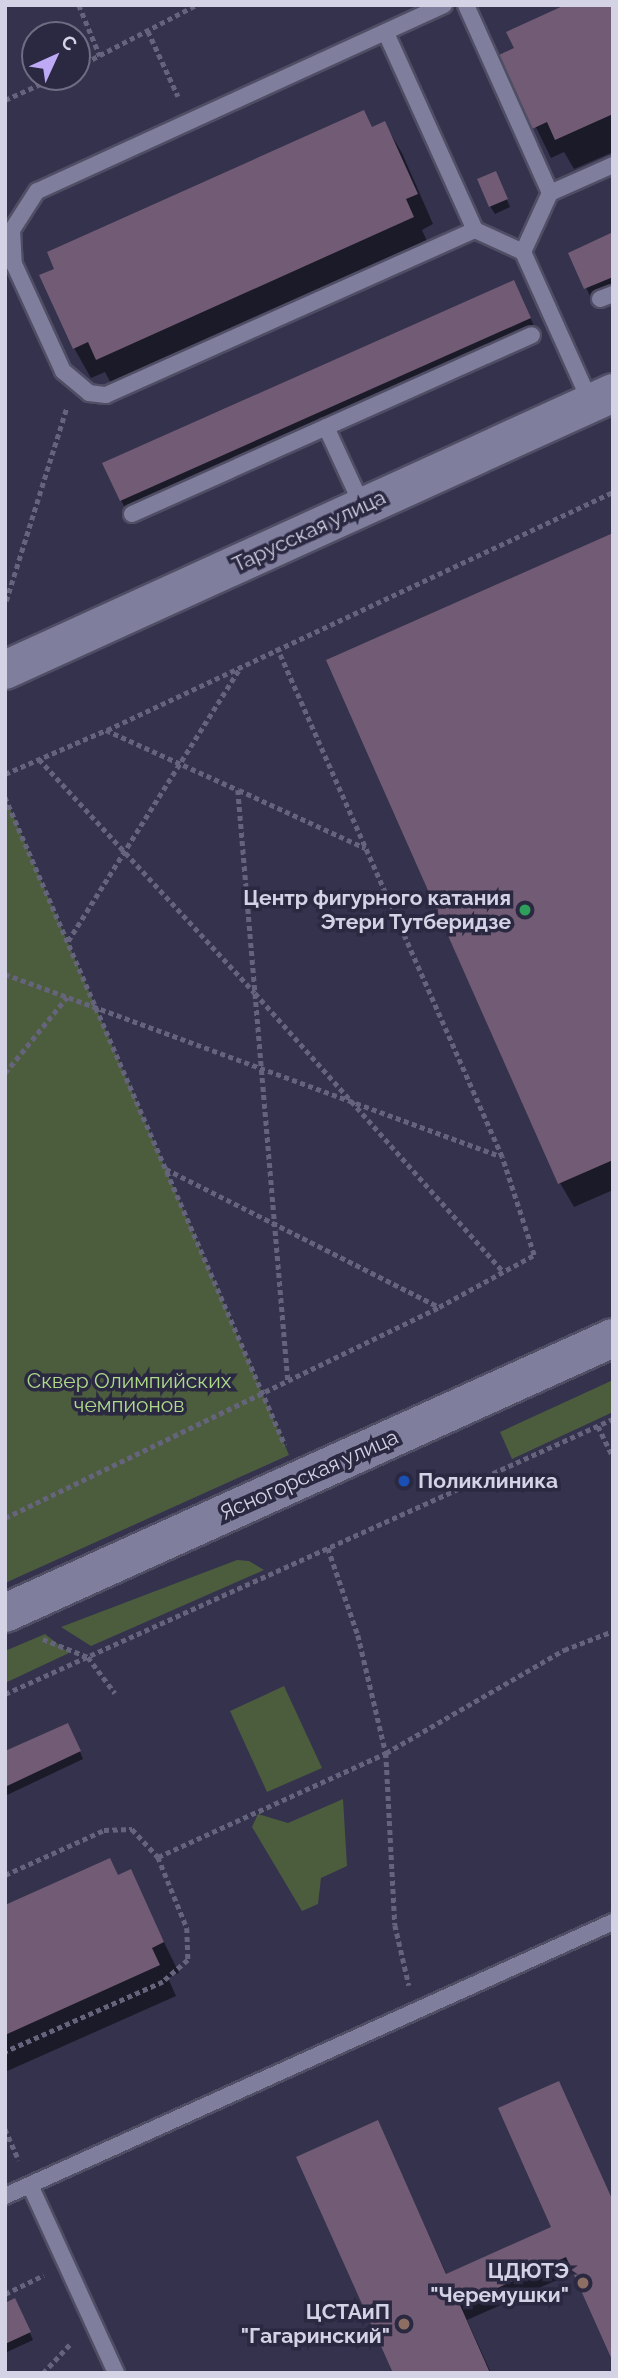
<!DOCTYPE html>
<meta charset="utf-8">
<style>
body{margin:0}
#map{position:relative;width:618px;height:2378px;overflow:hidden;background:#34324d;font-family:Raleway,sans-serif}
div>[style]{position:absolute}
[style*='--x']{left:calc(var(--x)*1px);top:calc(var(--y)*1px);width:calc(var(--w)*1px);rotate:calc(var(--a)*1deg)}
.green>*{inset:0;background:#4c5d3e}
.shadow>*{inset:0;background:#0007}
.building>*{inset:0;background:#725b74}
.path>*{height:4.5px;margin-top:-2.25px;transform-origin:0;background:repeating-linear-gradient(90deg,#65647c 0 5px,transparent 0 8.5px)}
.roads{filter:drop-shadow(2px 0 #504e65) drop-shadow(-2px 0 #504e65) drop-shadow(0 2px #504e65) drop-shadow(0 -2px #504e65)}
.service>*{height:16px;margin:-8px;padding:0 8px;transform-origin:8px;border-radius:8px;background:#807e9d}
.secondary>*{height:38px;margin:-19px;padding:0 19px;transform-origin:19px;border-radius:19px;background:#807e9d}
.dots>*{width:19px;height:19px;translate:-50% -50%;box-sizing:border-box;border:4px solid #2b2842;border-radius:50%}
span{translate:-50% -50%;white-space:nowrap;text-align:center;line-height:1.15;-webkit-text-stroke:7px #2b2842;paint-order:stroke}
.street-label{font-size:21px;color:#d4d3e5}
.poi-label{font-size:21px;color:#d4d3e5;font-weight:700}
.right{translate:-100% -50%;text-align:right}
.left{translate:0 -50%;text-align:left}
.park-label{font-size:21px;color:#aeda8a}
.frame{position:absolute;inset:0;border:7px solid #d4d3e5;pointer-events:none}
.north{position:absolute;left:21px;top:21px;width:70px;height:70px;box-sizing:border-box;background:#2b2842;border:2px solid #6f6c83;border-radius:50%;rotate:45deg;font-size:19px;font-weight:700;line-height:28px;text-align:center;color:#d4d3e5}
.north::after{content:'';display:block;margin:auto;width:24px;height:32px;background:#bea9f4;clip-path:polygon(50% 0,100% 100%,50% 72%,0 100%)}
</style>
<div id="map">
<div class="green">
<div style="clip-path:polygon(5px 797px,289px 1455px,5px 1583px)"></div>
<div style="clip-path:polygon(613px 1380px,613px 1412px,512px 1459px,500px 1432px)"></div>
<div style="clip-path:polygon(237px 1560px,249px 1561px,264px 1570px,91px 1646px,61px 1627px)"></div>
<div style="clip-path:polygon(45px 1634px,69px 1653px,5px 1683px,5px 1651px)"></div>
<div style="clip-path:polygon(284px 1686px,322px 1768px,267px 1792px,230px 1711px)"></div>
<div style="clip-path:polygon(343px 1799px,347px 1866px,321px 1878px,318px 1904px,302px 1911px,252px 1827px,258px 1814px,288px 1823px)"></div>
</div>
<div class="shadow">
<div style="clip-path:polygon(613px 5px,613px 152px,574px 169px,564px 152px,551px 158px,501px 56px)"></div>
<div style="clip-path:polygon(384px 123px,402px 153px,433px 224px,422px 230px,430px 248px,114px 389px,105px 372px,91px 378px,74px 348px,372px 129px)"></div>
<div style="clip-path:polygon(499px 181px,510px 207px,495px 214px,490px 206px)"></div>
<div style="clip-path:polygon(613px 234px,613px 286px,590px 296px,570px 253px)"></div>
<div style="clip-path:polygon(518px 290px,534px 326px,125px 508px,121px 500px)"></div>
<div style="clip-path:polygon(613px 535px,613px 1190px,574px 1207px,560px 1183px)"></div>
<div style="clip-path:polygon(72px 1732px,83px 1759px,5px 1796px,5px 1753px)"></div>
<div style="clip-path:polygon(130px 1872px,179px 1973px,168px 1978px,176px 1996px,5px 2072px,5px 1907px)"></div>
<div style="clip-path:polygon(377px 2122px,447px 2275px,554px 2227px,575px 2272px,467px 2320px,491px 2373px,395px 2373px)"></div>
<div style="clip-path:polygon(5px 2304px,19px 2308px,33px 2340px,5px 2353px)"></div>
</div>
<div class="building">
<div style="clip-path:polygon(565px 5px,613px 5px,613px 114px,555px 140px,547px 122px,532px 129px,499px 55px,514px 48px,506px 32px)"></div>
<div style="clip-path:polygon(364px 110px,372px 127px,385px 121px,418px 194px,406px 199px,414px 217px,96px 360px,88px 342px,73px 349px,39px 275px,54px 269px,47px 252px)"></div>
<div style="clip-path:polygon(496px 171px,508px 199px,489px 207px,477px 179px)"></div>
<div style="clip-path:polygon(613px 232px,613px 277px,584px 289px,568px 253px)"></div>
<div style="clip-path:polygon(514px 280px,531px 318px,120px 501px,102px 463px)"></div>
<div style="clip-path:polygon(613px 533px,613px 1160px,558px 1184px,326px 660px)"></div>
<div style="clip-path:polygon(68px 1723px,81px 1751px,5px 1787px,5px 1751px)"></div>
<div style="clip-path:polygon(110px 1858px,118px 1875px,131px 1869px,164px 1942px,152px 1948px,160px 1965px,5px 2035px,5px 1905px)"></div>
<div style="clip-path:polygon(559px 2081px,613px 2201px,613px 2362px,566px 2257px,460px 2305px,490px 2373px,393px 2373px,296px 2157px,378px 2120px,446px 2274px,551px 2227px,498px 2108px)"></div>
<div style="clip-path:polygon(15px 2298px,31px 2332px,5px 2344px,5px 2303px)"></div>
</div>
<div class="path">
<div style="--x:79;--y:5;--w:55;--a:67.6"></div>
<div style="--x:148;--y:31;--w:72;--a:65.2"></div>
<div style="--x:77;--y:67;--w:134;--a:-27.5"></div>
<div style="--x:5;--y:100;--w:56;--a:-24.3"></div>
<div style="--x:6;--y:601;--w:201;--a:-72.6"></div>
<div style="--x:107;--y:730;--w:559;--a:-25.19"></div>
<div style="--x:39;--y:759;--w:318;--a:47.3"></div>
<div style="--x:255;--y:993;--w:374;--a:48.3"></div>
<div style="--x:5;--y:774;--w:110;--a:-23.5"></div>
<div style="--x:106;--y:730;--w:145;--a:24.4"></div>
<div style="--x:238;--y:790;--w:593;--a:85.16"></div>
<div style="--x:239;--y:790;--w:139;--a:24.7"></div>
<div style="--x:5;--y:797;--w:706;--a:66.63"></div>
<div style="--x:68;--y:941;--w:325;--a:-57.8"></div>
<div style="--x:5;--y:974;--w:527;--a:20.19"></div>
<div style="--x:5;--y:1073;--w:98;--a:-50.8"></div>
<div style="--x:166;--y:1169;--w:306;--a:26.8"></div>
<div style="--x:598;--y:1426;--w:34;--a:64"></div>
<div style="--x:5;--y:1518;--w:483;--a:-25.9"></div>
<div style="--x:439;--y:1307;--w:108;--a:-28.7"></div>
<div style="--x:534;--y:1255;--w:103;--a:-108.1"></div>
<div style="--x:502;--y:1157;--w:557;--a:-113.85"></div>
<div style="--x:328;--y:1548;--w:92;--a:71"></div>
<div style="--x:358;--y:1635;--w:121;--a:76.7"></div>
<div style="--x:386;--y:1753;--w:172;--a:87"></div>
<div style="--x:395;--y:1925;--w:62;--a:76.9"></div>
<div style="--x:43;--y:1639;--w:48;--a:21.8"></div>
<div style="--x:88;--y:1657;--w:45;--a:53.1"></div>
<div style="--x:5;--y:1694;--w:667;--a:-24.34"></div>
<div style="--x:158;--y:1857;--w:251;--a:-24.5"></div>
<div style="--x:386;--y:1753;--w:206;--a:-30.1"></div>
<div style="--x:564;--y:1650;--w:53;--a:-21.2"></div>
<div style="--x:5;--y:1875;--w:109;--a:-24.4"></div>
<div style="--x:104;--y:1830;--w:28;--a:-2"></div>
<div style="--x:132;--y:1829;--w:38;--a:47"></div>
<div style="--x:158;--y:1857;--w:77;--a:67.8"></div>
<div style="--x:187;--y:1928;--w:32;--a:88"></div>
<div style="--x:188;--y:1960;--w:33;--a:139"></div>
<div style="--x:163;--y:1982;--w:173;--a:156.1"></div>
<div style="--x:5;--y:2129;--w:34;--a:66"></div>
<div style="--x:5;--y:2294;--w:43;--a:-26"></div>
<div style="--x:43;--y:2373;--w:42;--a:-46.9"></div>
</div>
<div class="roads">
<div class="service">
<div style="--x:444;--y:5;--w:447;--a:155.4"></div>
<div style="--x:37;--y:191;--w:46;--a:122.7"></div>
<div style="--x:12;--y:230;--w:34;--a:87"></div>
<div style="--x:14;--y:264;--w:118;--a:65.4"></div>
<div style="--x:63;--y:371;--w:34;--a:40"></div>
<div style="--x:89;--y:393;--w:17;--a:7"></div>
<div style="--x:106;--y:395;--w:404;--a:-24.1"></div>
<div style="--x:475;--y:230;--w:53;--a:24.6"></div>
<div style="--x:523;--y:252;--w:166;--a:65.8"></div>
<div style="--x:466;--y:5;--w:206;--a:65.9"></div>
<div style="--x:386;--y:33;--w:216;--a:65.7"></div>
<div style="--x:523;--y:252;--w:65;--a:-65.4"></div>
<div style="--x:550;--y:193;--w:69;--a:-24"></div>
<div style="--x:600;--y:299;--w:14;--a:-21"></div>
<div style="--x:326;--y:427;--w:86;--a:65.2"></div>
<div style="--x:132;--y:514;--w:438;--a:-24.1"></div>
<div style="--x:30;--y:2185;--w:207;--a:65.4"></div>
<div style="--x:5;--y:2196;--w:667;--a:-24.26"></div>
</div>
<div class="secondary">
<div style="--x:5;--y:670;--w:668;--a:-24.49"></div>
<div style="--x:5;--y:1613;--w:667;--a:-24.34"></div>
</div>
</div>
<div class="dots">
<div style="left:525px;top:910px;background:#2e9e5b"></div>
<div style="left:404px;top:1481px;background:#1a4fb4"></div>
<div style="left:583px;top:2283px;background:#8d6e63"></div>
<div style="left:404px;top:2324px;background:#8d6e63"></div>
</div>
<div class="street-label">
<span style="left:309px;top:531px;rotate:-25deg">Тарусская улица</span>
<span style="left:309px;top:1475px;rotate:-24deg">Ясногорская улица</span>
</div>
<div class="poi-label">
<span class="right" style="left:511px;top:910px">Центр фигурного катания<br>Этери Тутберидзе</span>
<span class="left" style="left:418px;top:1481px">Поликлиника</span>
<span class="right" style="left:569px;top:2283px">ЦДЮТЭ<br>"Черемушки"</span>
<span class="right" style="left:390px;top:2324px">ЦСТАиП<br>"Гагаринский"</span>
</div>
<div class="park-label">
<span style="left:129px;top:1393px">Сквер Олимпийских<br>чемпионов</span>
</div>
<div class="frame"></div>
<div class="north">С</div>
</div>
